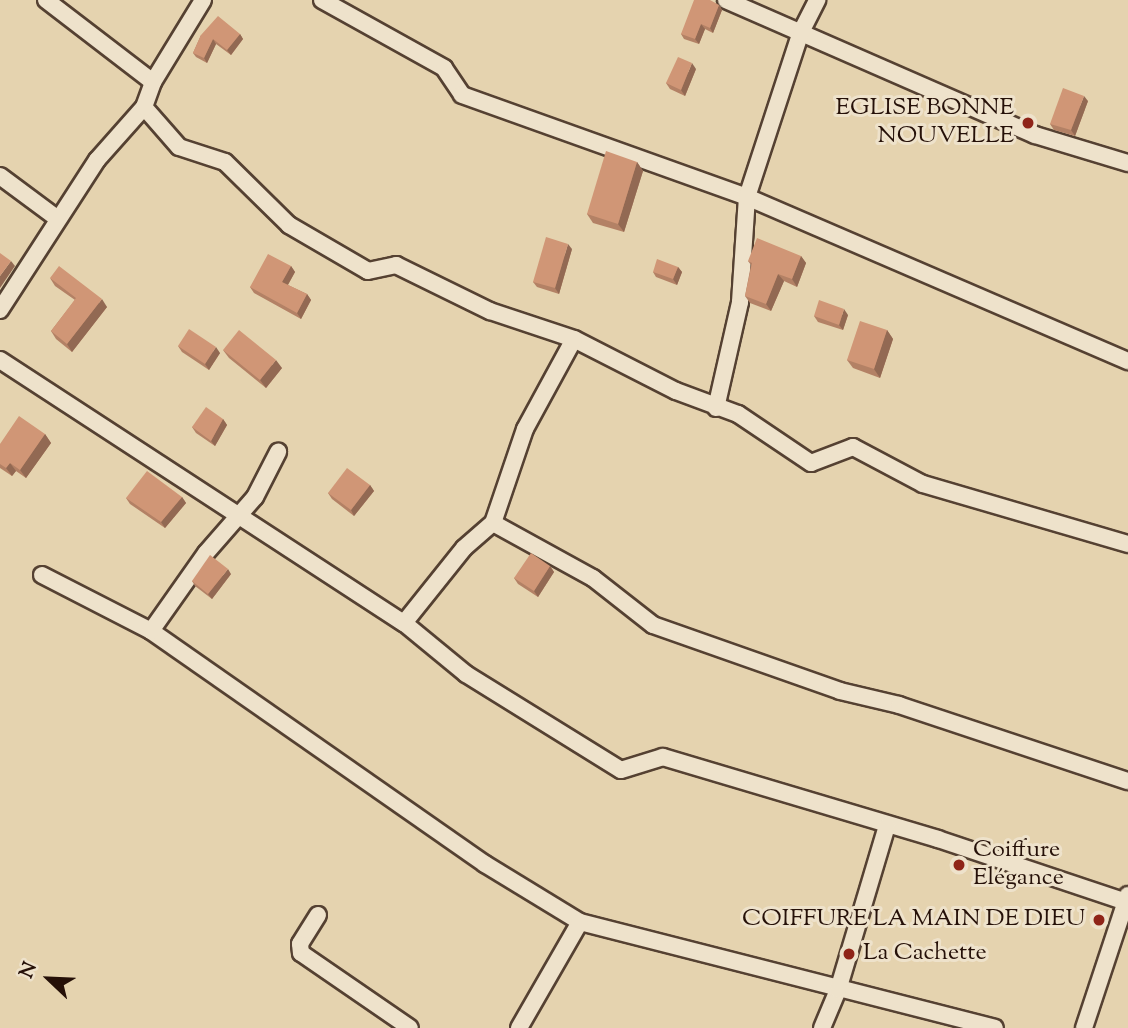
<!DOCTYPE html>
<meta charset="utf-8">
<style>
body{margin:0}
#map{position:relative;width:1128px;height:1028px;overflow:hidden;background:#e5d3af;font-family:"Sorts Mill Goudy",serif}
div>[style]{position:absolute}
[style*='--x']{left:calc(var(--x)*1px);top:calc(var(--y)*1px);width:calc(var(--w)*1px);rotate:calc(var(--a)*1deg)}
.roads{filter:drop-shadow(2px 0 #554132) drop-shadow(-2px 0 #554132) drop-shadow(0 2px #554132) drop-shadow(0 -2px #554132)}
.street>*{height:16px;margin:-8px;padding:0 8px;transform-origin:8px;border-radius:8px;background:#eee2cb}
.wall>*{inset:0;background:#b38165}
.shaded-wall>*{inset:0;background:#926953}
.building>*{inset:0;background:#d09676}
.dots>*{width:19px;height:19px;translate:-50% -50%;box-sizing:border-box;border:4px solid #eee2cb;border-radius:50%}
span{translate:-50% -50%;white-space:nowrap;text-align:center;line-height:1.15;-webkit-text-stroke:6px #eee2cb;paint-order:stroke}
.poi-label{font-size:24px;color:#251008}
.right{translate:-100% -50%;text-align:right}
.left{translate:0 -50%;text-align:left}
.north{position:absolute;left:14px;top:944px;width:70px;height:70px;-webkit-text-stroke:5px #eee2cb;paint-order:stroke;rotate:293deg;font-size:19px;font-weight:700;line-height:28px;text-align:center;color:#251008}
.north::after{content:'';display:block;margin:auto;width:24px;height:32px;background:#251008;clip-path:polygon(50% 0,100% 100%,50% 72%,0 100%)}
</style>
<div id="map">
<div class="roads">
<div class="street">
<div style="--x:46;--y:0;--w:135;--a:37.5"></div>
<div style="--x:322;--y:0;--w:140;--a:29.1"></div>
<div style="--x:444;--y:68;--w:32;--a:56"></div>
<div style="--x:462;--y:95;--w:303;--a:19.7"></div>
<div style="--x:747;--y:197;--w:415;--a:23.3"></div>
<div style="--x:726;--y:0;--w:337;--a:23.6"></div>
<div style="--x:1035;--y:135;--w:97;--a:16.8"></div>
<div style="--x:144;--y:107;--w:53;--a:48.8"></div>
<div style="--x:179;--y:147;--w:48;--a:18.1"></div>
<div style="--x:225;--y:162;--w:90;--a:44.5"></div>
<div style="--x:289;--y:225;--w:91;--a:30.2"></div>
<div style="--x:368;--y:271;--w:29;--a:-12"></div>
<div style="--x:396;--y:265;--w:105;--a:26.1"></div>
<div style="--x:490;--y:311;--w:89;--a:18.4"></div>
<div style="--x:574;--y:339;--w:114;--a:27"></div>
<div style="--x:676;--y:391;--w:66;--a:20.4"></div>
<div style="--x:738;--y:414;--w:88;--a:33.9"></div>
<div style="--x:811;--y:463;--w:45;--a:-20.9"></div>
<div style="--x:853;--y:447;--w:79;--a:27.9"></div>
<div style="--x:923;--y:484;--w:214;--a:16.3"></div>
<div style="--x:0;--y:176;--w:72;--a:36.6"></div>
<div style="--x:0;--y:310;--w:179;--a:-57.1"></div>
<div style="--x:97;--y:160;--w:71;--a:-48.4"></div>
<div style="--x:144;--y:107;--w:27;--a:-70"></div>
<div style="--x:153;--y:82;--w:96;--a:-58.6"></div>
<div style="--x:0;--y:360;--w:482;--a:33.1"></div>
<div style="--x:404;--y:623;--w:80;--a:39.4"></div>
<div style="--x:466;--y:674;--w:182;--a:31.8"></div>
<div style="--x:621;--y:770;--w:44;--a:-17.2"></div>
<div style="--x:663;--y:757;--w:287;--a:16.6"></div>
<div style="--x:938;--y:839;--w:198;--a:18.5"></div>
<div style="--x:716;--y:408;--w:109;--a:-77.2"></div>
<div style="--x:740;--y:302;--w:105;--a:-86.2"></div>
<div style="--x:747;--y:197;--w:174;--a:-71.9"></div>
<div style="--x:801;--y:32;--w:36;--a:-63"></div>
<div style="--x:493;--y:523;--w:114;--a:28.8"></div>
<div style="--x:593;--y:578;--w:76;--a:38.1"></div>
<div style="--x:653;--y:625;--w:198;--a:19.4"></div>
<div style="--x:840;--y:691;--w:61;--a:13.3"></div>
<div style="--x:899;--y:705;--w:241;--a:18.4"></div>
<div style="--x:42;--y:575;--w:123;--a:27.2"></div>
<div style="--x:151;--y:631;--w:407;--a:34.9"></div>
<div style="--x:485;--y:864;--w:111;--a:31.4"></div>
<div style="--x:580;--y:922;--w:428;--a:14.3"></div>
<div style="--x:404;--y:623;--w:96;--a:-51.3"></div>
<div style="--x:464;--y:548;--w:38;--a:-41"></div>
<div style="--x:493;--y:523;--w:99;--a:-71.2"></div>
<div style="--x:525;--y:429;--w:102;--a:-61.4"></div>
<div style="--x:151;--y:631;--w:95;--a:-54.8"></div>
<div style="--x:206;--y:553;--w:74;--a:-48.8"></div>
<div style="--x:255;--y:497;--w:51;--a:-62.9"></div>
<div style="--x:318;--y:915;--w:34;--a:122"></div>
<div style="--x:300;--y:944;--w:9;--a:84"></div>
<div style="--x:301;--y:953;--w:132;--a:34.5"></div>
<div style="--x:519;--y:1028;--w:122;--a:-60.1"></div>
<div style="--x:822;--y:1028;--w:41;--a:-67.2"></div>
<div style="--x:838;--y:990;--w:171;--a:-73.4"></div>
<div style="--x:1084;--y:1028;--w:140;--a:-71.7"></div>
</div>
</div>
<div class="wall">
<div style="clip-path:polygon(719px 5px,722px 10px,713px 33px,705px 29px,699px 44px,684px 39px,681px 34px)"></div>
<div style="clip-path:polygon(240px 34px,243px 39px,231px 55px,216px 44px,207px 63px,196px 57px,193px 53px,201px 35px)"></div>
<div style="clip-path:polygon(696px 69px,685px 96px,670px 89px,666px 83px)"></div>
<div style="clip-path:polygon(1088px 101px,1075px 136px,1054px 130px,1050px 124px)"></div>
<div style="clip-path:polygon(637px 162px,643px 171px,624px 232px,593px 223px,587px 214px)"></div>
<div style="clip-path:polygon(572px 249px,559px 294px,537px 287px,533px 282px)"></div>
<div style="clip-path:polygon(801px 256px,806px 263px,797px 287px,784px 281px,771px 311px,750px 303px,745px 296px,751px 265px,748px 261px)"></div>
<div style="clip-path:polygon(291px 266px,295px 272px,288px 285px,307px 294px,311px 300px,301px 319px,254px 293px,250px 287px)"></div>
<div style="clip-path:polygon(678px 267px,682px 272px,677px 285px,656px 277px,653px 272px)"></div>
<div style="clip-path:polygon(50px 278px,107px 307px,72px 352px,56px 339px,51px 331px,75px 300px,55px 286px)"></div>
<div style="clip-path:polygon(848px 315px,843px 330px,818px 322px,814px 316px)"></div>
<div style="clip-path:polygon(887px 330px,893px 339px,880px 378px,853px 368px,847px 360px)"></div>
<div style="clip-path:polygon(178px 346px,220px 353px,209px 370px,182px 352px)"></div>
<div style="clip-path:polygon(223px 350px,282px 368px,266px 388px,229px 358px)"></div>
<div style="clip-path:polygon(223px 419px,227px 425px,215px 446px,196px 433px,192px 427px)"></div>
<div style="clip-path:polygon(45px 434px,51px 443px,26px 478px,16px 471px,12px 476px,0 468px,0 444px)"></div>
<div style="clip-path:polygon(370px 485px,374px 491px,354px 516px,332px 499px,328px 493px)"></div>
<div style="clip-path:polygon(182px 497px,186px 503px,165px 528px,130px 504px,126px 498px)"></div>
<div style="clip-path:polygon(550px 566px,554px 572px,538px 597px,518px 584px,514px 578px)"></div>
<div style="clip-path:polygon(231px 574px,212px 599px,195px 586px,192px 581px)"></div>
</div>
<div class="shaded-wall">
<div style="clip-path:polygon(719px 5px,722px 10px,713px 33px,710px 28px)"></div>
<div style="clip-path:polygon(701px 24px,705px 29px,699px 44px,695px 39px)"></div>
<div style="clip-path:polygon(240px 34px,243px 39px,231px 55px,227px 50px)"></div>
<div style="clip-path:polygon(213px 39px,216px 44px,207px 63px,204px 58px)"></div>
<div style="clip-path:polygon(692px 63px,696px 69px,685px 96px,681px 90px)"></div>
<div style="clip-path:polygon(1084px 96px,1088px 101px,1075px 136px,1071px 130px)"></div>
<div style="clip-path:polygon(637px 162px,643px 171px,624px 232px,618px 224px)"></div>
<div style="clip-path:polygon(568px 244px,572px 249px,559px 294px,555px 288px)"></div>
<div style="clip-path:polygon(801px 256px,806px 263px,797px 287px,792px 279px)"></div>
<div style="clip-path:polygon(11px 261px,15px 266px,0 288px,0 276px)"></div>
<div style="clip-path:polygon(291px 266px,295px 272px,286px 288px,282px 282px)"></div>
<div style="clip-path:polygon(678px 267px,682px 272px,677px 285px,673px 279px)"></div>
<div style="clip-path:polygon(778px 274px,784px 281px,771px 311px,766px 304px)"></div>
<div style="clip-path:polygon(307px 294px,311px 300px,301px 319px,297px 313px)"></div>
<div style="clip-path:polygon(102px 299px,107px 307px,72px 352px,67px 344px)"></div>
<div style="clip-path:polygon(844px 309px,848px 315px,843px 330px,839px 325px)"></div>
<div style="clip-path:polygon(887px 330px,893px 339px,880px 378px,874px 369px)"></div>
<div style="clip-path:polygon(216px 347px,220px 353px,209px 370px,205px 364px)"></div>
<div style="clip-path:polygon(276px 360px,282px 368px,266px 388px,260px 380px)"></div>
<div style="clip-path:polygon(223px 419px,227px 425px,215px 446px,211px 441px)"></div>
<div style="clip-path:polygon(45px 434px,51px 443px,26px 478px,20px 470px)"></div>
<div style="clip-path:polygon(10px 463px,16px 471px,12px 476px,6px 468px)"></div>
<div style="clip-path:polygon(370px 485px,374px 491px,354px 516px,351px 510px)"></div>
<div style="clip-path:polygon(182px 497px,186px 503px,165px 528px,161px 522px)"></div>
<div style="clip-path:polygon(550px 566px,554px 572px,538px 597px,534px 591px)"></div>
<div style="clip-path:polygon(228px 569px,231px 574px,212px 599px,208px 594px)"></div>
</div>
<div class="building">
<div style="clip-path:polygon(694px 0,710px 0,719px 5px,710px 28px,701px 24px,695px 39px,681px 34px)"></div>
<div style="clip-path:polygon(218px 16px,240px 34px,227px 50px,213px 39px,204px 58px,193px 53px,201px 35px)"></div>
<div style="clip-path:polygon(678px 57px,692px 63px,681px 90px,666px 83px)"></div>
<div style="clip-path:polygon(1063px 88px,1084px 96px,1071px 130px,1050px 124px)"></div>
<div style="clip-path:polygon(606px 151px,637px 162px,618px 224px,587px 214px)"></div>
<div style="clip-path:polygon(546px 237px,568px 244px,555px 288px,533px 282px)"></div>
<div style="clip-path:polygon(757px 238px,801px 256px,792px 279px,778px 274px,766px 304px,745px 296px,752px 263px,748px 261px)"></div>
<div style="clip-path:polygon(0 253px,11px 261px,0 276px)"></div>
<div style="clip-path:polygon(268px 254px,291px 266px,282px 282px,307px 294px,297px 313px,250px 287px)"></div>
<div style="clip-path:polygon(657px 259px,678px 267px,673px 279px,653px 272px)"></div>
<div style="clip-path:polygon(59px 266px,102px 299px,67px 344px,51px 331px,76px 298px,50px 278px)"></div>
<div style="clip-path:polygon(819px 300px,844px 309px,839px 325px,814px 316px)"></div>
<div style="clip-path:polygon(860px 321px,887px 330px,874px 369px,847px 360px)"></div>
<div style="clip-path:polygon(189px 329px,216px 347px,205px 364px,178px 346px)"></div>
<div style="clip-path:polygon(239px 330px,276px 360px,260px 380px,223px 350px)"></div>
<div style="clip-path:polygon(206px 407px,223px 419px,211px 441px,192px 427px)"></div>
<div style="clip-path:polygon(19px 416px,45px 434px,20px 470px,10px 463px,6px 468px,0 464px,0 444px)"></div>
<div style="clip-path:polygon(347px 468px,370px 485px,351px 510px,328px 493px)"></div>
<div style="clip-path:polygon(147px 471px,182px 497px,161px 522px,126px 498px)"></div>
<div style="clip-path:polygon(531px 553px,550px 566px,534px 591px,514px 578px)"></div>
<div style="clip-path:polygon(210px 555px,228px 569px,208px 594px,192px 581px)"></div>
</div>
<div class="dots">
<div style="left:1028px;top:123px;background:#8f2418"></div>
<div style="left:959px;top:865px;background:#8f2418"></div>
<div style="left:1099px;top:920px;background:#8f2418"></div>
<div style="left:849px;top:954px;background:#8f2418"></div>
</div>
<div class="poi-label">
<span class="right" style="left:1014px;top:123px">EGLISE BONNE<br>NOUVELLE</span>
<span class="left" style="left:973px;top:865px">Coiffure<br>Elégance</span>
<span class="right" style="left:1085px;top:920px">COIFFURE LA MAIN DE DIEU</span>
<span class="left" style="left:863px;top:954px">La Cachette</span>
</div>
<div class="north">N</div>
</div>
